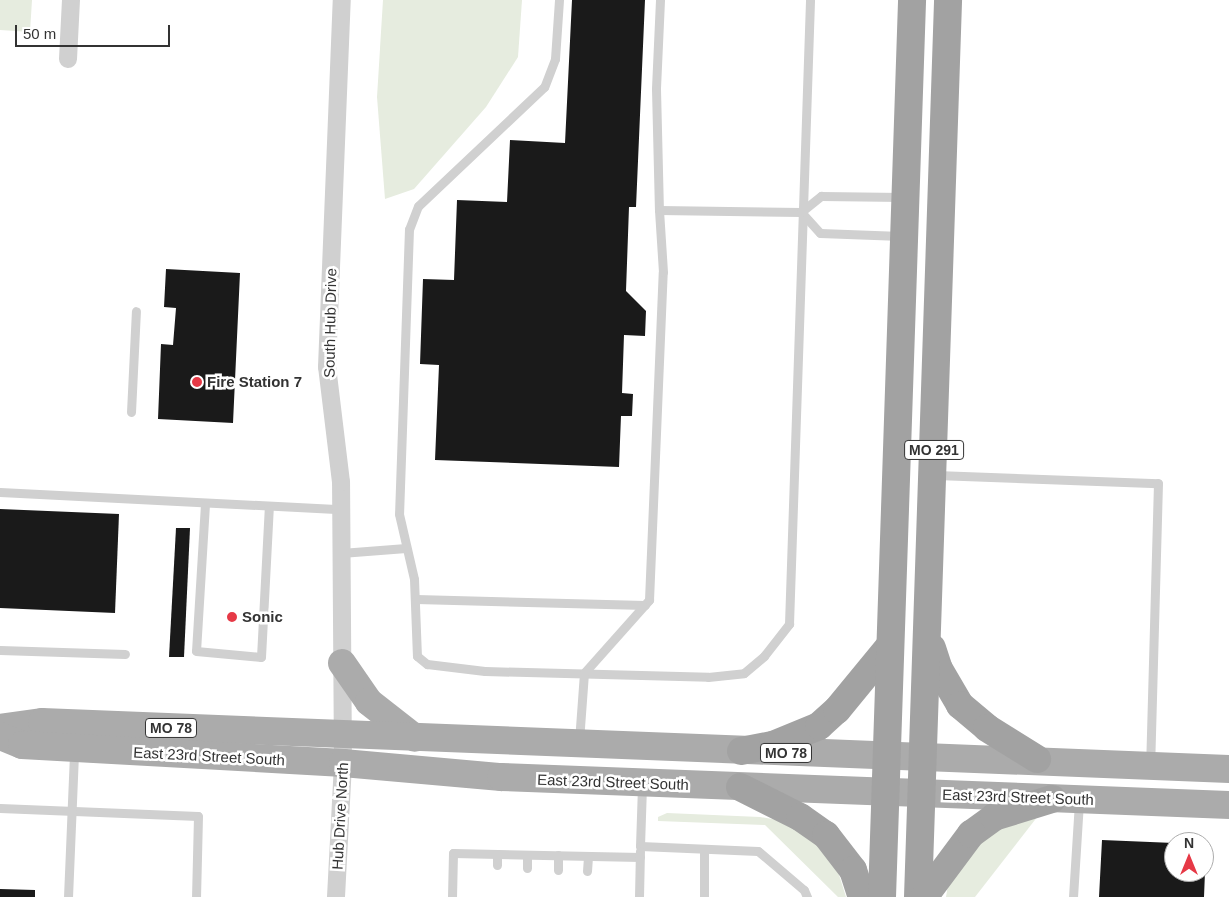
<!DOCTYPE html>
<style>
body{margin:0}
#map{position:relative;width:1229px;height:897px;overflow:hidden;background:#fff;font-family:Helvetica,sans-serif}
div>[style]{position:absolute}
[style*='--x']{left:calc(var(--x)*1px);top:calc(var(--y)*1px);width:calc(var(--w)*1px);rotate:calc(var(--a)*1deg)}
.green>*{inset:0;background:#e6ecdf}
.building>*{inset:0;background:#1a1a1a}
.service>*{height:9px;margin:-4.5px;padding:0 4.5px;transform-origin:4.5px;border-radius:4.5px;background:#d0d0d0}
.minor>*{height:18px;margin:-9px;padding:0 9px;transform-origin:9px;border-radius:9px;background:#d0d0d0}
.primary>*{height:28px;margin:-14px;padding:0 14px;transform-origin:14px;border-radius:14px;background:#ababab}
.trunk>*{height:28px;margin:-14px;padding:0 14px;transform-origin:14px;border-radius:14px;background:#a2a2a2}
.dots>*{width:14px;height:14px;translate:-50% -50%;box-sizing:border-box;border:2px solid #fff;border-radius:50%}
span{translate:-50% -50%;white-space:nowrap;text-align:center;line-height:1.15;-webkit-text-stroke:5px #fff;paint-order:stroke}
.shield-label span{padding:1px 4px;background:#fff;border:1px solid;border-radius:4px;-webkit-text-stroke-width:0}
.shield-label{font-size:14px;color:#333;font-weight:700}
.street-label{font-size:15px;color:#333}
.poi-label{font-size:15px;color:#333;font-weight:700}
.left{translate:0 -50%;text-align:left}
.north{position:absolute;left:1164px;top:832px;width:50px;height:50px;box-sizing:border-box;background:#fff;border:1px solid #adadad;border-radius:50%;rotate:0deg;font-size:14px;font-weight:700;line-height:20px;text-align:center;color:#333}
.north::after{content:'';display:block;margin:auto;width:18px;height:22px;background:#e63946;clip-path:polygon(50% 0,100% 100%,50% 72%,0 100%)}
.scale{position:absolute;left:15px;top:25px;width:155px;height:22px;box-sizing:border-box;border:2px solid #333;border-top:0;padding-left:6px;font-size:15px;line-height:18px;white-space:nowrap;color:#333;-webkit-text-stroke:4px #fff;paint-order:stroke}
</style>
<div id="map">
<div class="green">
<div style="clip-path:polygon(0 0,32px 0,30px 32px,0 30px)"></div>
<div style="clip-path:polygon(383px 0,522px 0,518px 57px,486px 107px,414px 189px,385px 199px,377px 97px)"></div>
<div style="clip-path:polygon(667px 813px,760px 817px,784px 821px,804px 830px,835px 862px,846px 897px,838px 897px,765px 825px,658px 821px,658px 817px)"></div>
<div style="clip-path:polygon(1038px 816px,975px 897px,946px 897px,948px 885px,991px 830px)"></div>
</div>
<div class="building">
<div style="clip-path:polygon(572px 0,645px 0,636px 207px,629px 207px,626px 291px,646px 311px,645px 336px,624px 335px,622px 393px,633px 394px,632px 416px,621px 416px,619px 467px,435px 460px,439px 365px,420px 364px,423px 279px,454px 280px,457px 200px,507px 202px,510px 140px,565px 143px)"></div>
<div style="clip-path:polygon(166px 269px,240px 273px,233px 423px,158px 419px,161px 344px,173px 345px,176px 308px,164px 307px)"></div>
<div style="clip-path:polygon(0 509px,119px 514px,115px 613px,0 608px)"></div>
<div style="clip-path:polygon(176px 528px,190px 528px,184px 657px,169px 657px)"></div>
<div style="clip-path:polygon(1102px 840px,1174px 843px,1174px 872px,1205px 872px,1204px 897px,1099px 897px)"></div>
<div style="clip-path:polygon(0 889px,35px 890px,35px 897px,0 897px)"></div>
</div>
<div class="service">
<div style="--x:559;--y:0;--w:59;--a:93.9"></div>
<div style="--x:555;--y:59;--w:30;--a:111"></div>
<div style="--x:544;--y:87;--w:173;--a:136.6"></div>
<div style="--x:418;--y:206;--w:25;--a:111"></div>
<div style="--x:409;--y:229;--w:285;--a:92"></div>
<div style="--x:399;--y:514;--w:67;--a:77"></div>
<div style="--x:414;--y:579;--w:77;--a:87.8"></div>
<div style="--x:417;--y:656;--w:13;--a:39"></div>
<div style="--x:427;--y:664;--w:58;--a:6.9"></div>
<div style="--x:485;--y:671;--w:223;--a:1.5"></div>
<div style="--x:708;--y:677;--w:36;--a:-6"></div>
<div style="--x:744;--y:673;--w:26;--a:-40"></div>
<div style="--x:764;--y:656;--w:41;--a:-52"></div>
<div style="--x:789;--y:624;--w:624;--a:-88.07"></div>
<div style="--x:660;--y:0;--w:89;--a:92.6"></div>
<div style="--x:656;--y:89;--w:121;--a:88.6"></div>
<div style="--x:659;--y:210;--w:142;--a:0.8"></div>
<div style="--x:901;--y:236;--w:81;--a:-177.9"></div>
<div style="--x:820;--y:233;--w:28;--a:-132"></div>
<div style="--x:801;--y:212;--w:26;--a:-39"></div>
<div style="--x:821;--y:196;--w:81;--a:0.7"></div>
<div style="--x:131;--y:412;--w:101;--a:-87.2"></div>
<div style="--x:936;--y:475;--w:222;--a:2.1"></div>
<div style="--x:1158;--y:483;--w:279;--a:91.6"></div>
<div style="--x:0;--y:492;--w:341;--a:2.9"></div>
<div style="--x:205;--y:504;--w:147;--a:93.5"></div>
<div style="--x:196;--y:651;--w:65;--a:5.3"></div>
<div style="--x:261;--y:657;--w:151;--a:-87"></div>
<div style="--x:341;--y:553;--w:65;--a:-4.4"></div>
<div style="--x:416;--y:599;--w:229;--a:1.5"></div>
<div style="--x:0;--y:650;--w:125;--a:1.8"></div>
<div style="--x:579;--y:741;--w:68;--a:-85.8"></div>
<div style="--x:584;--y:673;--w:98;--a:-48.3"></div>
<div style="--x:649;--y:600;--w:328;--a:-87.6"></div>
<div style="--x:663;--y:272;--w:62;--a:-93.7"></div>
<div style="--x:642;--y:786;--w:60;--a:91.9"></div>
<div style="--x:640;--y:846;--w:118;--a:2.4"></div>
<div style="--x:758;--y:851;--w:60;--a:40.3"></div>
<div style="--x:804;--y:890;--w:8;--a:67"></div>
<div style="--x:0;--y:808;--w:198;--a:2.3"></div>
<div style="--x:198;--y:816;--w:81;--a:91.4"></div>
<div style="--x:704;--y:849;--w:48;--a:90"></div>
<div style="--x:497;--y:854;--w:11;--a:90"></div>
<div style="--x:558;--y:855;--w:15;--a:90"></div>
<div style="--x:527;--y:868;--w:13;--a:-90"></div>
<div style="--x:587;--y:871;--w:15;--a:-86"></div>
<div style="--x:68;--y:897;--w:146;--a:-87.6"></div>
<div style="--x:452;--y:897;--w:44;--a:-88.7"></div>
<div style="--x:453;--y:853;--w:187;--a:1.2"></div>
<div style="--x:639;--y:897;--w:46;--a:-88.8"></div>
<div style="--x:1073;--y:897;--w:95;--a:-86.4"></div>
</div>
<div class="minor">
<div style="--x:68;--y:59;--w:59;--a:-87.1"></div>
<div style="--x:336;--y:897;--w:134;--a:-87"></div>
<div style="--x:343;--y:763;--w:281;--a:-90.4"></div>
<div style="--x:341;--y:482;--w:116;--a:-96.9"></div>
<div style="--x:327;--y:367;--w:367;--a:-87.7"></div>
</div>
<div class="primary">
<div style="--x:342;--y:663;--w:47;--a:55.3"></div>
<div style="--x:369;--y:702;--w:58;--a:38"></div>
<div style="--x:0;--y:728;--w:42;--a:-8.1"></div>
<div style="--x:42;--y:722;--w:1188;--a:2.27"></div>
<div style="--x:0;--y:736;--w:24;--a:22"></div>
<div style="--x:22;--y:745;--w:322;--a:3.2"></div>
<div style="--x:343;--y:763;--w:159;--a:5.1"></div>
<div style="--x:501;--y:777;--w:729;--a:2.2"></div>
</div>
<div class="trunk">
<div style="--x:932;--y:648;--w:22;--a:72"></div>
<div style="--x:939;--y:669;--w:42;--a:59.7"></div>
<div style="--x:960;--y:705;--w:35;--a:40"></div>
<div style="--x:987;--y:728;--w:59;--a:31.8"></div>
<div style="--x:741;--y:751;--w:33;--a:-11"></div>
<div style="--x:773;--y:745;--w:50;--a:-22.4"></div>
<div style="--x:819;--y:726;--w:24;--a:-42"></div>
<div style="--x:837;--y:710;--w:80;--a:-50.6"></div>
<div style="--x:740;--y:787;--w:67;--a:26.6"></div>
<div style="--x:800;--y:817;--w:32;--a:35"></div>
<div style="--x:826;--y:835;--w:44;--a:52.4"></div>
<div style="--x:853;--y:870;--w:28;--a:72"></div>
<div style="--x:882;--y:897;--w:898;--a:-88.08"></div>
<div style="--x:918;--y:897;--w:898;--a:-88.08"></div>
<div style="--x:924;--y:897;--w:79;--a:-53.3"></div>
<div style="--x:971;--y:834;--w:29;--a:-36"></div>
<div style="--x:994;--y:817;--w:61;--a:-17.2"></div>
</div>
<div class="dots">
<div style="left:197px;top:382px;background:#e63946"></div>
<div style="left:232px;top:617px;background:#e63946"></div>
</div>
<div class="shield-label">
<span style="left:934px;top:450px">MO 291</span>
<span style="left:171px;top:728px">MO 78</span>
<span style="left:786px;top:753px">MO 78</span>
</div>
<div class="street-label">
<span style="left:330px;top:323px;rotate:-89deg">South Hub Drive</span>
<span style="left:209px;top:756px;rotate:3deg">East 23rd Street South</span>
<span style="left:613px;top:782px;rotate:2deg">East 23rd Street South</span>
<span style="left:1018px;top:797px;rotate:2deg">East 23rd Street South</span>
<span style="left:340px;top:816px;rotate:-87deg">Hub Drive North</span>
</div>
<div class="poi-label">
<span class="left" style="left:207px;top:382px">Fire Station 7</span>
<span class="left" style="left:242px;top:617px">Sonic</span>
</div>
<div class="north">N</div>
<div class="scale">50 m</div>
</div>
